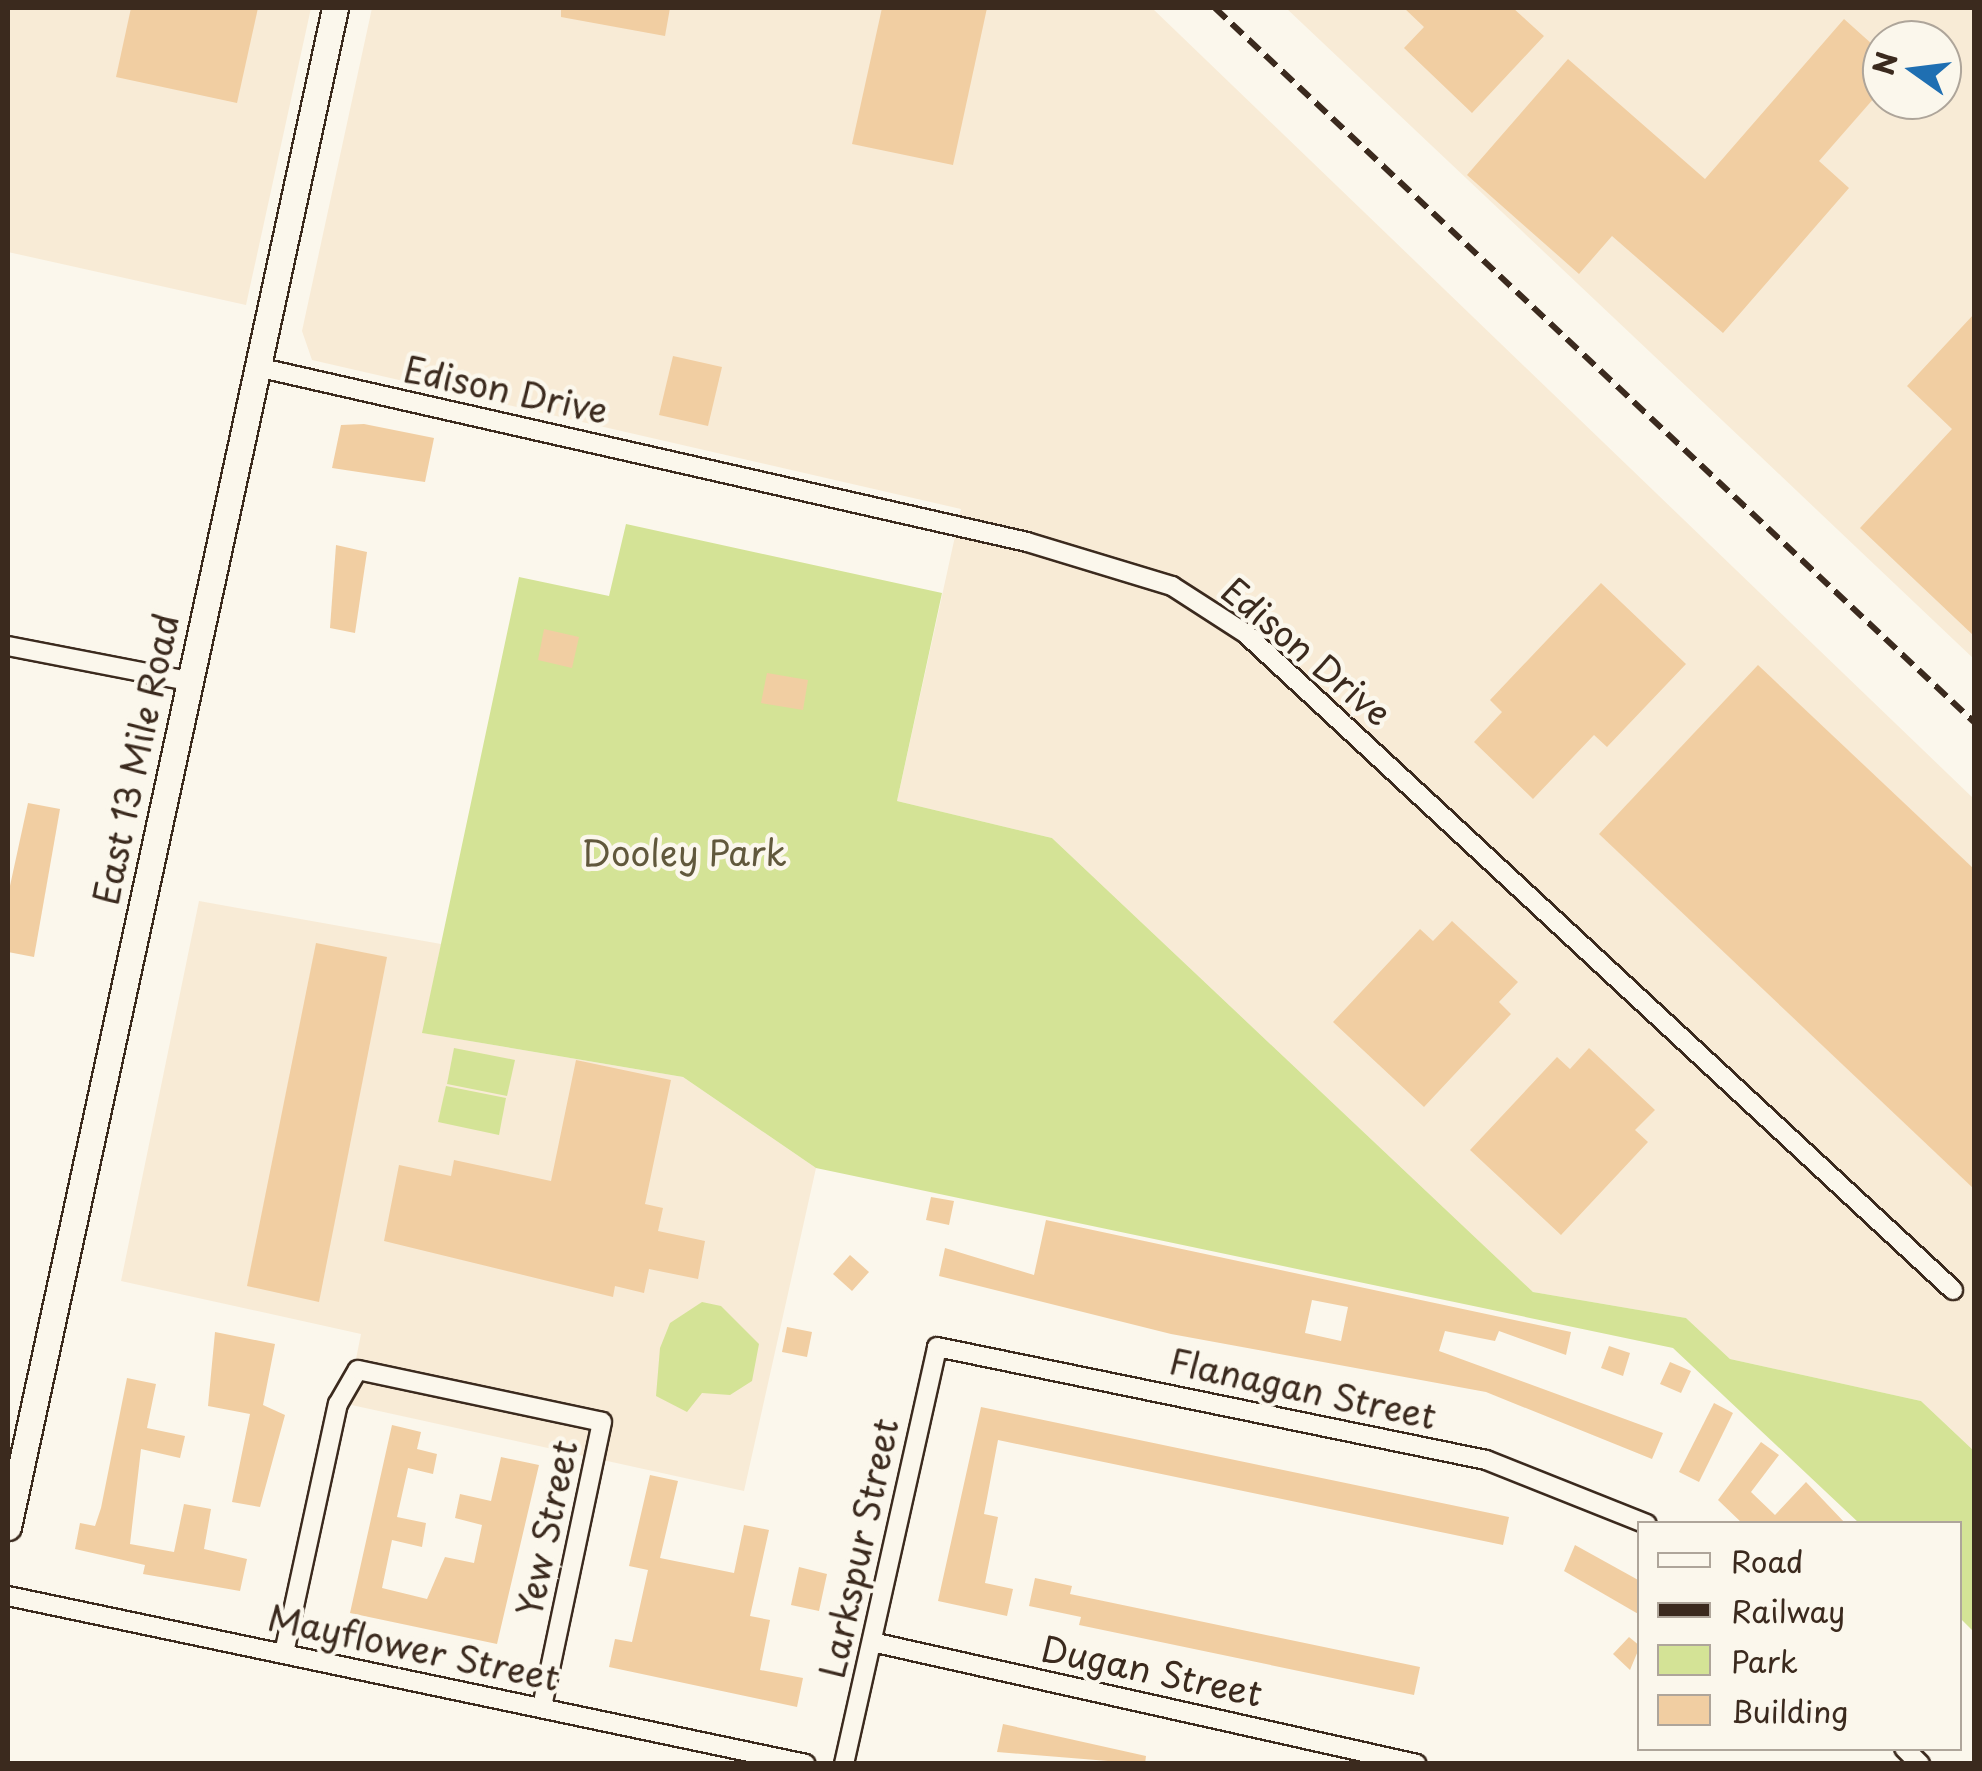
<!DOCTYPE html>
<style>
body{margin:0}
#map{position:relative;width:1982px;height:1771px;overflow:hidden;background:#fbf7ec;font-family:"Playpen Sans",sans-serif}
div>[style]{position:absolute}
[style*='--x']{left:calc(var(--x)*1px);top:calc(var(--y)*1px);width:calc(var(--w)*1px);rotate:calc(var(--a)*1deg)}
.built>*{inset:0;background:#f8ebd6}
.green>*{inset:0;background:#d4e396}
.building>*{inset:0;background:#f1cea2}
.roads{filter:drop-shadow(2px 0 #3b2a1e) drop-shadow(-2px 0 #3b2a1e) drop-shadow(0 2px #3b2a1e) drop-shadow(0 -2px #3b2a1e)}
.minor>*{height:18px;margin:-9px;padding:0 9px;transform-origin:9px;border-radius:9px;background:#fbf7ec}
.secondary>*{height:25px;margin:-12.5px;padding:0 12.5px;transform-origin:12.5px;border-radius:12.5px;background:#fbf7ec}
.rail>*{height:6px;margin-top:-3px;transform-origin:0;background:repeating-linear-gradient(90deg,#3b2a1e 0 15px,transparent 0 23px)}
span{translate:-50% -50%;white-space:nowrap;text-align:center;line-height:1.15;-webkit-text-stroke:9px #fbf7ec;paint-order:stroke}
.street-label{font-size:35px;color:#3b2a1e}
.park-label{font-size:35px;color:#61583c}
.frame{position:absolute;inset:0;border:10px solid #3b2a1e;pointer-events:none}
.legend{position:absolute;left:1637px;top:1521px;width:325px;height:230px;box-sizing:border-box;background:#fbf7ec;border:2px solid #aea59a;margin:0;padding:12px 18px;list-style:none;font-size:30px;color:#3b2a1e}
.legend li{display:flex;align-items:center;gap:20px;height:50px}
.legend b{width:50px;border:2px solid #aea59a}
.north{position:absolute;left:1862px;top:20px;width:100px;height:100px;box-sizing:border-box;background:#fbf7ec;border:2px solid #aea59a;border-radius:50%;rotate:284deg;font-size:28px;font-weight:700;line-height:40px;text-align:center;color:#3b2a1e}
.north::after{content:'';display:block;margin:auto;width:35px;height:45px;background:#1f6fb2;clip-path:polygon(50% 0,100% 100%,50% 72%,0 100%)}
</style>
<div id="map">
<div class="built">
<div style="clip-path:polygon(8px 8px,311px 8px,246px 305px,8px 252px)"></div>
<div style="clip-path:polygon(372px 8px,1152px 8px,1974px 799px,1974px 1451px,1921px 1401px,1730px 1359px,1686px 1318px,1533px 1292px,1052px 838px,897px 801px,961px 509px,312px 360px,302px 331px)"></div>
<div style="clip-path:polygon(evenodd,1286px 8px,1974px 8px,1974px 659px,1760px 456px,1286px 8px,1882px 40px,1942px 40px,1942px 100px,1882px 100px,1882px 40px)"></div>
<div style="clip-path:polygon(199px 901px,441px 944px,423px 1033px,683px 1077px,816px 1168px,744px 1491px,347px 1404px,361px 1334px,121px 1281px)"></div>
</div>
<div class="green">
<div style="clip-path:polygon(626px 524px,942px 593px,897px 801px,1052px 838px,1533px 1292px,1686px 1318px,1730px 1359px,1921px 1401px,1974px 1451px,1974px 1632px,1960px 1618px,1960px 1524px,1859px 1523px,1673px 1348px,816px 1168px,683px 1077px,422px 1033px,519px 577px,609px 596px)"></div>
<div style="clip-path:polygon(454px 1048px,515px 1060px,507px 1096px,447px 1084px)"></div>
<div style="clip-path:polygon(446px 1086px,506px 1098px,499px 1135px,438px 1122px)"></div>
<div style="clip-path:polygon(702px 1302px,721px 1306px,759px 1344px,752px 1381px,730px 1395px,702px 1393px,687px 1412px,656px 1396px,660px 1348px,670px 1323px)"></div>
</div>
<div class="building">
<div style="clip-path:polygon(131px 8px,258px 8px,237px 103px,116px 77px)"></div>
<div style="clip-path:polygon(561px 8px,670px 8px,665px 36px,561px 17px)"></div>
<div style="clip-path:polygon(882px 8px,987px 8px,953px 165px,852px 144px)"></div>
<div style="clip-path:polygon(1404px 8px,1513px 8px,1544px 36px,1472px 113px,1404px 48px,1424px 27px)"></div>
<div style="clip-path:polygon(1844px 19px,1882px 53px,1882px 89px,1819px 161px,1849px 188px,1723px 333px,1612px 236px,1579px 274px,1467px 175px,1568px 59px,1705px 179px)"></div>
<div style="clip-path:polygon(1974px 314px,1974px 636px,1860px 528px,1952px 429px,1907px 386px)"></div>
<div style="clip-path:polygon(673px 356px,722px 367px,708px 426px,659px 415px)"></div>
<div style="clip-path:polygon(364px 424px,434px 438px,425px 482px,332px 468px,341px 425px)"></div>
<div style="clip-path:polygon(336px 545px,367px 552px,355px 633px,330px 628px)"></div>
<div style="clip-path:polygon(1601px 583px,1686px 664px,1607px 747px,1594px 735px,1533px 799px,1474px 742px,1502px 712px,1490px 700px)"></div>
<div style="clip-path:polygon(544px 629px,579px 637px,572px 668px,538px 660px)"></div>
<div style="clip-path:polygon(1758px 665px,1974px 869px,1974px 1189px,1599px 834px)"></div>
<div style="clip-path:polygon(767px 673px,808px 680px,803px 710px,761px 703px)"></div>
<div style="clip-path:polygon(28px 803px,60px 809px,34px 957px,8px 952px,8px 895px)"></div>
<div style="clip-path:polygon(1452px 921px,1518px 982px,1499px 1002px,1511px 1014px,1424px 1107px,1333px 1022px,1420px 929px,1433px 941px)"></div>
<div style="clip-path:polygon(316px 943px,387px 957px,319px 1302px,247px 1286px)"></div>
<div style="clip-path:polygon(1589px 1048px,1655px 1110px,1635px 1130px,1648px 1142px,1561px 1235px,1470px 1150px,1557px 1057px,1570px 1069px)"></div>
<div style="clip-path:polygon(576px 1060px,671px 1080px,645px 1204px,663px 1208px,658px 1231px,705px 1241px,698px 1279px,649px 1269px,644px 1293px,615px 1286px,613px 1297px,384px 1241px,399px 1165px,451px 1176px,454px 1160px,551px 1181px)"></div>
<div style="clip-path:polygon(931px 1197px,954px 1201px,949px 1225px,926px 1220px)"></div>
<div style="clip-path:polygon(evenodd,1046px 1220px,1571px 1332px,1566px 1355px,1499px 1331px,1495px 1341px,1445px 1331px,1439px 1351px,1663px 1433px,1652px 1459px,1486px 1392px,1171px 1334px,939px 1276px,945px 1248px,1034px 1275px,1046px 1220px,1312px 1300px,1348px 1307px,1341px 1341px,1305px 1333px,1312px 1300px)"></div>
<div style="clip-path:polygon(850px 1255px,869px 1272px,852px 1291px,833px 1274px)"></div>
<div style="clip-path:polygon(787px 1327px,812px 1332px,807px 1357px,782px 1352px)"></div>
<div style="clip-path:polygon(215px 1332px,275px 1344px,263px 1405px,285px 1415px,260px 1507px,232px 1502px,250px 1414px,208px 1406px)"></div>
<div style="clip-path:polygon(1609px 1346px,1630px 1353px,1623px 1376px,1601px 1368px)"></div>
<div style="clip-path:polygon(1670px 1362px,1691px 1371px,1681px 1393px,1660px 1384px)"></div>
<div style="clip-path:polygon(127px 1378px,156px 1384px,147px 1428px,185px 1436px,180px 1458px,141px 1449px,130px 1544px,174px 1552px,184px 1504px,211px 1509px,204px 1549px,247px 1559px,240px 1591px,143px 1574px,145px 1565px,75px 1549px,80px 1523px,95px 1526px,101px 1508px)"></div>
<div style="clip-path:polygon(1714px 1403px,1733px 1413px,1699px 1482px,1679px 1472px)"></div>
<div style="clip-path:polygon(981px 1407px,1509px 1517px,1503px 1545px,998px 1440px,984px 1514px,998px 1517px,985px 1583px,1013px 1589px,1007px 1616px,938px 1601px)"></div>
<div style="clip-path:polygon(392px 1425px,421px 1432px,417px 1449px,437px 1454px,433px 1474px,408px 1468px,397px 1517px,426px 1523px,422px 1547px,392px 1540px,382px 1588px,427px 1599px,445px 1557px,474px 1563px,482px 1525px,455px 1518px,460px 1494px,491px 1501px,501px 1457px,539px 1465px,497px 1644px,350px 1613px)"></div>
<div style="clip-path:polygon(1761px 1442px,1779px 1455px,1751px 1492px,1775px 1515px,1806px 1482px,1846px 1524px,1743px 1524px,1718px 1500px)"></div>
<div style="clip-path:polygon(650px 1475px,678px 1481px,660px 1558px,734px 1573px,744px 1525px,769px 1530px,750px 1616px,770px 1620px,760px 1670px,803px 1678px,797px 1707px,609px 1667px,615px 1639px,632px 1642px,648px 1570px,629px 1566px)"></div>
<div style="clip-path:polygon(1575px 1545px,1640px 1581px,1640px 1615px,1564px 1571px)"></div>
<div style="clip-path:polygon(799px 1567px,827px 1574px,819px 1611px,791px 1605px)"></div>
<div style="clip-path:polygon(1035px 1578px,1072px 1586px,1070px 1594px,1420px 1667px,1414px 1695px,1079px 1625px,1081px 1617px,1029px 1606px)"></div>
<div style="clip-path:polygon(1629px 1637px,1640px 1646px,1630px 1670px,1613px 1654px)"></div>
<div style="clip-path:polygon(1003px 1724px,1146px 1756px,1145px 1764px,997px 1752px)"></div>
</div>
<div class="roads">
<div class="minor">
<div style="--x:257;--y:367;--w:790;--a:12.8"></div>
<div style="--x:1027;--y:542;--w:152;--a:16.9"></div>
<div style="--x:1172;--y:586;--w:87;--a:32.8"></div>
<div style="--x:1245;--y:633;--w:966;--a:42.86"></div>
<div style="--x:8;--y:646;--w:183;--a:11"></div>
<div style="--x:8;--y:1596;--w:815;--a:11.89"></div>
<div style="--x:872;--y:1642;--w:558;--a:12.62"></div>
<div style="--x:284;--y:1653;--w:255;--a:-77.8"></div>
<div style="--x:338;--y:1404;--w:39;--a:-60"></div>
<div style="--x:358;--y:1370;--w:249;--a:12"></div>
<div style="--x:602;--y:1422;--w:290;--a:101.9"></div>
<div style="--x:1904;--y:1748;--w:23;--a:45"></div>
<div style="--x:844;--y:1764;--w:427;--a:-77.4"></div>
<div style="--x:937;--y:1347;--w:561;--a:11.63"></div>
<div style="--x:1486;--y:1460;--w:173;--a:21.7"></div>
</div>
<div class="secondary">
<div style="--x:8;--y:1527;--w:1554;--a:-77.85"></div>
</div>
</div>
<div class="rail">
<div style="--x:1215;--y:8;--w:1042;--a:43.25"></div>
</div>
<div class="street-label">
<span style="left:506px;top:389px;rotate:12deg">Edison Drive</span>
<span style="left:1307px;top:651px;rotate:40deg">Edison Drive</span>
<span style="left:135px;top:759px;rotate:-78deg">East 13 Mile Road</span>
<span style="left:1303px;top:1388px;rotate:12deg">Flanagan Street</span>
<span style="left:546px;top:1528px;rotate:-78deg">Yew Street</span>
<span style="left:858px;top:1548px;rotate:-78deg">Larkspur Street</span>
<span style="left:414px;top:1647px;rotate:12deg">Mayflower Street</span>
<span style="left:1152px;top:1670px;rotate:12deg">Dugan Street</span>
</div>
<div class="park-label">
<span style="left:684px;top:852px">Dooley Park</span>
</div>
<div class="frame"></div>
<ul class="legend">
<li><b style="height:12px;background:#fbf7ec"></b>Road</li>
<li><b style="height:12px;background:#3b2a1e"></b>Railway</li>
<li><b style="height:28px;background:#d4e396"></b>Park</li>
<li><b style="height:28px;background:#f1cea2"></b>Building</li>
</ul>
<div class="north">N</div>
</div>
